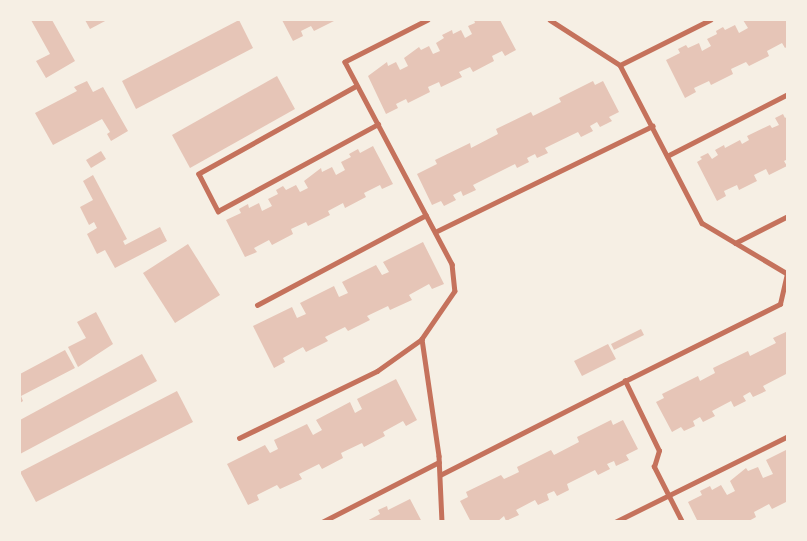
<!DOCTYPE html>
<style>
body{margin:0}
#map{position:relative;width:807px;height:541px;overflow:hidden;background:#f6efe4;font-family:"PT Serif",serif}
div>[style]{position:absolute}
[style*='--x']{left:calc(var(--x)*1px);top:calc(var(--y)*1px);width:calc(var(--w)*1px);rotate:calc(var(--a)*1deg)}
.building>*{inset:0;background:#e6c5b7}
.service>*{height:4.5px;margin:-2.25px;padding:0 2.25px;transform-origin:2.25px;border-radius:2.25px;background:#c5725c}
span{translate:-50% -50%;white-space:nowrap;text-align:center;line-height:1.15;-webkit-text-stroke:6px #f6efe4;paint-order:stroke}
.frame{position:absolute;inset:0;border:21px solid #f6efe4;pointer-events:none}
</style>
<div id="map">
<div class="building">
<div style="clip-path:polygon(31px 20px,52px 20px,75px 61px,46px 78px,36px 61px,50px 54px)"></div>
<div style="clip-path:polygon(85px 20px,107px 20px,90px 29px)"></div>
<div style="clip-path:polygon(239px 20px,253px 48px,136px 109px,122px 81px)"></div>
<div style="clip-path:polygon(282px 20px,336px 20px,314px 31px,311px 26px,301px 31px,303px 36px,293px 41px)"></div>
<div style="clip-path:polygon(474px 20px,500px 20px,516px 50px,505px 56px,502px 51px,492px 56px,494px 61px,473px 72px,470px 67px,459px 72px,462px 77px,441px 87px,439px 82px,428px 87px,430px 92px,408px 103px,406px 99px,396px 104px,398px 108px,386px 114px,368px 76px,387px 62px,388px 66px,396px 62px,400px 70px,408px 66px,404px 58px,419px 47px,421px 50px,429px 46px,433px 54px,440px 51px,436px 43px,444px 38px,442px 35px,452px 30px,453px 34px,461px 30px,465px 38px,472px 34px,468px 26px,475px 23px)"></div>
<div style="clip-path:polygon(743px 20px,788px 20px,788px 46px,785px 48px,782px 43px,767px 51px,769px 56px,749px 66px,746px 62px,731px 69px,733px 74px,711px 85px,709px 81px,694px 88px,696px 92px,685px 98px,666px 60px,680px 53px,678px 49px,686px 45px,688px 48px,699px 43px,702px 51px,711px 46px,707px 39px,717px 34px,716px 31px,723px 27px,725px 30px,735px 25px,739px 33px,748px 28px)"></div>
<div style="clip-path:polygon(277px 76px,295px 109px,190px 168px,172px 135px)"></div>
<div style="clip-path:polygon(87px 81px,93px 92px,103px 87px,128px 131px,111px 141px,107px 134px,110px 132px,102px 119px,53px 145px,35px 113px,77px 91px,74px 87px)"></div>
<div style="clip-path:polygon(593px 81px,595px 85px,603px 81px,619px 112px,609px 117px,612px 121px,600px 127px,597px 122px,590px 126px,593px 131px,581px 137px,578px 132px,545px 148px,548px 153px,537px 158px,535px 154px,527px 158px,529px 162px,517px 168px,515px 164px,473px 185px,476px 190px,463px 196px,461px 191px,453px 195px,456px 200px,444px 206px,441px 201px,432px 205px,417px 174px,437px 164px,435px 160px,470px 143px,471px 148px,498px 134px,496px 129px,531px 112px,533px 116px,561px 102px,559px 98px)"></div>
<div style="clip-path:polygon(783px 114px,785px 118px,788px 116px,788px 159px,784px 161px,787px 166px,769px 175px,766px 169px,754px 175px,757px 181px,739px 190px,737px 185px,724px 191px,726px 196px,717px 201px,697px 162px,702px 159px,700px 157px,708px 153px,712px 159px,718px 155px,715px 150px,724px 145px,725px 148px,740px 140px,742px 144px,749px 140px,747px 136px,770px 125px,772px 128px,779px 125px,775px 118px)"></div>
<div style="clip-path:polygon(373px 146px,393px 184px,382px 189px,380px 185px,364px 193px,366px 197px,345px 208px,343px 203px,328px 211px,330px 215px,308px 226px,306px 222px,291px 229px,293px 234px,272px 245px,269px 240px,254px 248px,257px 252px,245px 257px,226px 220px,241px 213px,239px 209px,248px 204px,249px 208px,259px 203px,262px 211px,272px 206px,268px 199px,278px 194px,276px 190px,283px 186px,286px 190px,296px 185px,300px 192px,308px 188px,304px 181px,321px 168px,322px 172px,332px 167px,336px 175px,345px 170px,341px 162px,351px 157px,349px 154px,358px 149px,360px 153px)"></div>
<div style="clip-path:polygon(101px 151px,106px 159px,91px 168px,86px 160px)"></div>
<div style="clip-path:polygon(93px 175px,127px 239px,123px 241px,125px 245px,160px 227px,167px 241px,115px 268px,105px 250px,97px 254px,87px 234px,97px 228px,94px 222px,89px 225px,80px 207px,93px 200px,83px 181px)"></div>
<div style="clip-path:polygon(423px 242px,444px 284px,432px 289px,429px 284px,409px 295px,412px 300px,390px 310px,388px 306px,367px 316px,370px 320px,348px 331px,345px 327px,325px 337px,328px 341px,306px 352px,303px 347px,283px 358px,285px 362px,274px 368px,253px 326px,292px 307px,297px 318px,306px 314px,300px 303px,334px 286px,339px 297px,348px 293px,342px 282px,376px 265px,382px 275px,389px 272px,383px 262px)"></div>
<div style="clip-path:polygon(188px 244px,220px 295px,175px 323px,143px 273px)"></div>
<div style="clip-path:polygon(96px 312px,113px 344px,78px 367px,68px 347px,86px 338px,77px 322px)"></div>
<div style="clip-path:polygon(641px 329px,644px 335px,614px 350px,611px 344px)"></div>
<div style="clip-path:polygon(788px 331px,788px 373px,763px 386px,766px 391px,753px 397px,750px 392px,743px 396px,746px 401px,734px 407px,731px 401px,712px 411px,715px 416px,703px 422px,700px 417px,693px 421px,695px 426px,684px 431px,681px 427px,672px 432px,656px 402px,664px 398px,662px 394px,698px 376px,700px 381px,715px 373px,713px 368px,748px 351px,750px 356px,776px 343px,773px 338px)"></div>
<div style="clip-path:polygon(608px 344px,616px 359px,582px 376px,574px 361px)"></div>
<div style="clip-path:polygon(65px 350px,75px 368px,21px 396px,23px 401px,20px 403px,20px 374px)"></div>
<div style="clip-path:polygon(142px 354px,157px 381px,20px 454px,20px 420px)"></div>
<div style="clip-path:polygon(396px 379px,417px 420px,406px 426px,403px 421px,383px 432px,385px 436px,364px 447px,362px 443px,341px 453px,343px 458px,322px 469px,319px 464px,299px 474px,302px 479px,280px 489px,277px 485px,257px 495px,259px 500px,248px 505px,227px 464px,265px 445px,270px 453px,278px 449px,274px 440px,307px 424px,313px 435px,322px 430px,316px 420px,350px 402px,355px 413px,362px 409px,357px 399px)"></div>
<div style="clip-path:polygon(177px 391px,193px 422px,36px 502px,20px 472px)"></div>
<div style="clip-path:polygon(611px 420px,613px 425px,623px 420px,638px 449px,626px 455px,629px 460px,616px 466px,614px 461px,607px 464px,610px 469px,598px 475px,595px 470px,567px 484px,569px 490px,557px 496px,554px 491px,547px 494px,549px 500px,538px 505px,535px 500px,516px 510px,519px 515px,506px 521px,504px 516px,497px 522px,471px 522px,460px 501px,468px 497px,466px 492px,501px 475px,504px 479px,519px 472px,517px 467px,551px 450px,554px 455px,579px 442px,577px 437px)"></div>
<div style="clip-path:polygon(788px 449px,788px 501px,772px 509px,769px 504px,754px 512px,756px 517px,747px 522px,698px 522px,688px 502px,702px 495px,700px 491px,710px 486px,712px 490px,721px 485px,727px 495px,735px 491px,730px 481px,746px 468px,748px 471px,758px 467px,763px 478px,773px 474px,766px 460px)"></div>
<div style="clip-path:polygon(410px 499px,422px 522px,365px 522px,380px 514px,378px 510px,387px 506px,388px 510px)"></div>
</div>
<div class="service">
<div style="--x:428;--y:20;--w:93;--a:153.2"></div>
<div style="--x:345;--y:62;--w:229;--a:62.1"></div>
<div style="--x:452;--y:264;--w:27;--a:84"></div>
<div style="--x:455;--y:291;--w:58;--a:124.5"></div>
<div style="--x:422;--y:339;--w:118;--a:81.7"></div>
<div style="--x:439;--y:456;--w:66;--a:87.4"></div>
<div style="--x:550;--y:20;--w:83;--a:32.7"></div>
<div style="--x:620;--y:65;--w:178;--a:62.6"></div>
<div style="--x:702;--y:223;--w:100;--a:30.7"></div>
<div style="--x:620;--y:65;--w:101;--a:-26.6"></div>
<div style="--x:357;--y:86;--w:181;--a:150.9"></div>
<div style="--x:199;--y:174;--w:42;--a:62.8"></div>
<div style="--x:218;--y:211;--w:182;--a:-28.5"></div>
<div style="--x:667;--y:156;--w:136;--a:-27.1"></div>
<div style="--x:435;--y:232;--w:242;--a:-26"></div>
<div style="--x:735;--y:243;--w:59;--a:-27"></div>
<div style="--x:257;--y:305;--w:191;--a:-28"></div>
<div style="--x:239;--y:438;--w:153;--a:-25.9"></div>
<div style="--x:377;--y:371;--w:55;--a:-35.4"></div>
<div style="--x:440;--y:475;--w:208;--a:-26.9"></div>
<div style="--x:322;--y:522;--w:131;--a:-27.1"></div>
<div style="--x:615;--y:522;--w:193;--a:-26.4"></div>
<div style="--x:682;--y:522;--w:62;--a:-117"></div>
<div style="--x:654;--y:467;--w:17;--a:-73"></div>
<div style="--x:659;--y:451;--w:78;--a:-115.9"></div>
<div style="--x:625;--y:381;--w:173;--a:-26.4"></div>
<div style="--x:780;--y:304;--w:31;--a:-77"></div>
</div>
<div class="frame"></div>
</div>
